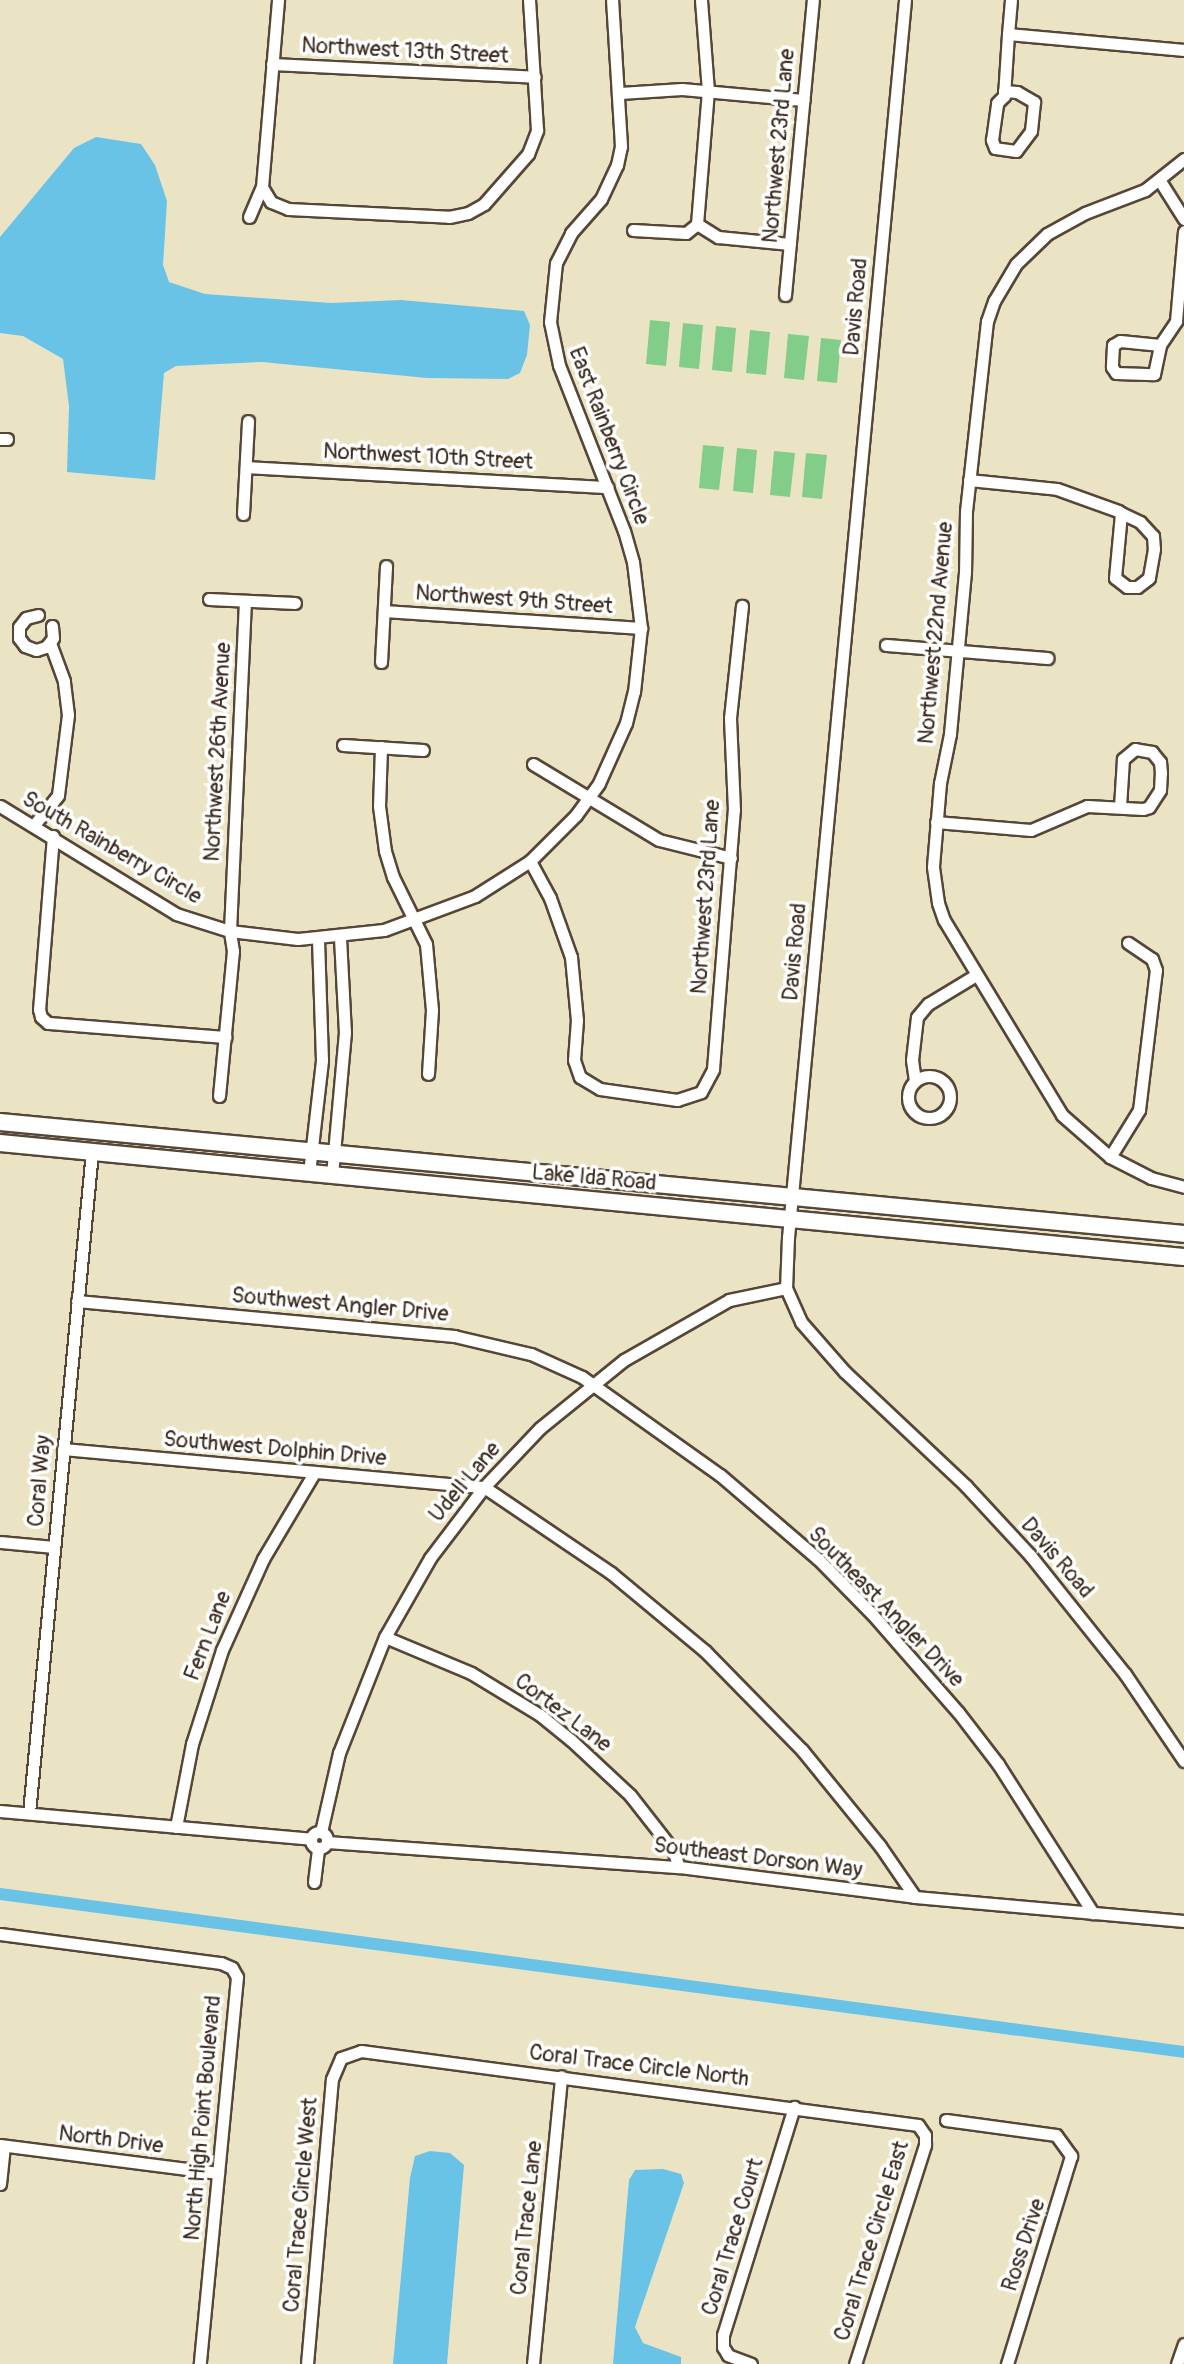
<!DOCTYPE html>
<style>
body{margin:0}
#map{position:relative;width:1184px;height:2364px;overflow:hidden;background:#ebe4c4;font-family:Pangolin,sans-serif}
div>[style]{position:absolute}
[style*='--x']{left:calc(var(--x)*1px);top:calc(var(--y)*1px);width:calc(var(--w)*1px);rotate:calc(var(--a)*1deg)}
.green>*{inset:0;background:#82cd8a}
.water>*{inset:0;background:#69c3e7}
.canal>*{height:12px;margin:-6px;padding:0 6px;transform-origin:6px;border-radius:6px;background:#69c3e7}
.roads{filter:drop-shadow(2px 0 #554637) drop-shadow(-2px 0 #554637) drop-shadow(0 2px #554637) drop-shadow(0 -2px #554637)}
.street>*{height:11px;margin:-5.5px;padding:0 5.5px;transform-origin:5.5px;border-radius:5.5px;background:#fff}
.street>.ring{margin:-5.5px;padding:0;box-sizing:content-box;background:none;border:11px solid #fff;border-radius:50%}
.secondary>*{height:16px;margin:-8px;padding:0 8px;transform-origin:8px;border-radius:8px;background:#fff}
span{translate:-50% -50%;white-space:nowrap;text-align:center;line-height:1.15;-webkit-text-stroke:7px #fff;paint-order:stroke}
.street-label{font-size:22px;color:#3b2a1e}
</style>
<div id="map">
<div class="green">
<div style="clip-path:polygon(650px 320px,670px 322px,666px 366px,646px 364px)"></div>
<div style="clip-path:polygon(683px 323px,703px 325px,699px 369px,679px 367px)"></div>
<div style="clip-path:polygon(716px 326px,736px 328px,732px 372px,712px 370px)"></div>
<div style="clip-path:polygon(750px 330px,770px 332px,766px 375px,746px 373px)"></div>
<div style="clip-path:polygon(788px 334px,809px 336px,804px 380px,784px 378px)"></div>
<div style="clip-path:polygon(821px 338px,841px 340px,837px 383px,817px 381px)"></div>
<div style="clip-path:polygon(703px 445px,724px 447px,719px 490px,699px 488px)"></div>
<div style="clip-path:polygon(737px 448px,757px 450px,753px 493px,733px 491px)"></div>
<div style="clip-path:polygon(774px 451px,795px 453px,790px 497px,770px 495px)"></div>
<div style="clip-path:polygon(806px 453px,827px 455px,822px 499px,802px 497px)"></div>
</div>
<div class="water">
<div style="clip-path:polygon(96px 137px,141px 144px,155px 165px,167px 201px,163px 265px,169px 282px,205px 294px,331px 303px,401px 300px,524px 311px,530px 325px,527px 355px,520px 373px,508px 379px,427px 378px,262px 362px,176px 366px,164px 373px,155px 480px,67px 472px,69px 406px,63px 359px,23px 336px,0 333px,0 237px,74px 148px)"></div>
<div style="clip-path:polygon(430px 2151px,450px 2153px,464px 2165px,447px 2364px,393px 2364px,410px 2178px,415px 2156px)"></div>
<div style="clip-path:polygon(663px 2169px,681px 2174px,684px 2183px,635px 2327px,643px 2343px,681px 2357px,681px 2364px,613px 2364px,629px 2180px,635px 2170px)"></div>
</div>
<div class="canal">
<div style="--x:0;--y:1894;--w:1194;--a:7.6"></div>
</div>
<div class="roads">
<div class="street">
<div style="--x:905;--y:0;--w:1243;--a:95.4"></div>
<div style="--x:788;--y:1237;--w:51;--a:92.2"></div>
<div style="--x:786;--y:1288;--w:37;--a:66"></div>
<div style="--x:801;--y:1322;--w:67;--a:48.7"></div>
<div style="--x:845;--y:1372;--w:166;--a:43.3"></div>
<div style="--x:966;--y:1486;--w:94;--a:47.2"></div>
<div style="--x:1030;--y:1555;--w:152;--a:51.4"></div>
<div style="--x:1125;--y:1674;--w:105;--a:55.9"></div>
<div style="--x:1008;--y:34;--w:177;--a:5.2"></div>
<div style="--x:272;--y:64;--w:263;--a:2.8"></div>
<div style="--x:1004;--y:91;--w:13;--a:4"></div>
<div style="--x:1017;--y:92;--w:20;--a:30"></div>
<div style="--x:1034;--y:102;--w:29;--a:96"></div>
<div style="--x:1031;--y:131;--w:25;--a:127"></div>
<div style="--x:1016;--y:151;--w:21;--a:-172"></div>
<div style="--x:995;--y:148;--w:9;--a:-111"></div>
<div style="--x:992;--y:140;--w:37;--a:-82"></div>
<div style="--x:997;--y:103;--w:10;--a:-45"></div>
<div style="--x:1004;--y:96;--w:62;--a:-86.3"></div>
<div style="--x:1008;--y:34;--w:34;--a:-85"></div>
<div style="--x:620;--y:93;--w:62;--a:-3.7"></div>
<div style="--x:682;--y:89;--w:122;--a:5.2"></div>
<div style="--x:1184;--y:159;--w:50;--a:141.5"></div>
<div style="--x:1145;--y:190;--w:64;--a:159"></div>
<div style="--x:1085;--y:213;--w:43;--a:151.1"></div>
<div style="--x:1047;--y:234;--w:43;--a:135.9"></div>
<div style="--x:1016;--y:264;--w:43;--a:120.7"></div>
<div style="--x:994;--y:301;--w:21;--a:109"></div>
<div style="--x:987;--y:321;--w:191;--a:96.3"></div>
<div style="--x:966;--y:511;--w:61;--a:90.9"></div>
<div style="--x:965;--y:572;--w:163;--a:95.3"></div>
<div style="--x:950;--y:734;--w:50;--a:101.5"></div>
<div style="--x:940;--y:783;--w:84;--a:94.8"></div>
<div style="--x:933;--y:867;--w:36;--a:82"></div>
<div style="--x:938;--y:903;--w:18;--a:71"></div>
<div style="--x:944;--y:920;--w:228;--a:58.8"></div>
<div style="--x:1062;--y:1115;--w:64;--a:41.2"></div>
<div style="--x:1110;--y:1157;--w:46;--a:27.1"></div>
<div style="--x:1151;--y:1178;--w:34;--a:15"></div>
<div style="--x:1160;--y:181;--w:45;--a:57.7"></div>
<div style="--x:262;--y:187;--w:17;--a:59"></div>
<div style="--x:271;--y:202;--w:18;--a:22"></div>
<div style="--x:288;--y:209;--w:161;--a:2.8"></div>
<div style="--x:449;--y:217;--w:19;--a:-12"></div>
<div style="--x:468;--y:213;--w:18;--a:-29"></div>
<div style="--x:484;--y:204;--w:67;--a:-48.7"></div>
<div style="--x:528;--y:154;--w:26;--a:-69"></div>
<div style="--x:537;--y:130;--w:130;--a:-93.5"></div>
<div style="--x:249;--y:217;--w:33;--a:-67"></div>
<div style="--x:262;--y:187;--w:188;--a:-85.1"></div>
<div style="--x:697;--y:224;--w:133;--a:-85.3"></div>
<div style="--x:708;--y:91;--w:91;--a:-94.4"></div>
<div style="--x:697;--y:224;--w:25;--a:32"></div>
<div style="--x:718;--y:237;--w:72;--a:5.6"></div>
<div style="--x:633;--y:230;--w:53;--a:3.2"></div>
<div style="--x:686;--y:233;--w:14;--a:-39"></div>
<div style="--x:785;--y:295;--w:296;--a:-84.6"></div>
<div style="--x:1160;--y:345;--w:40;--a:-174.3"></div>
<div style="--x:1120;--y:341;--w:8;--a:150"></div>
<div style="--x:1113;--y:345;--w:22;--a:93"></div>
<div style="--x:1112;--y:367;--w:7;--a:56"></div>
<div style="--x:1116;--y:373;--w:38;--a:2"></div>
<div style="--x:1154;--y:374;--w:30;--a:-78"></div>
<div style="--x:1160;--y:345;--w:29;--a:-56"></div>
<div style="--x:1176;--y:321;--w:90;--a:-84.9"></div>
<div style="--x:0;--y:439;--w:7;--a:0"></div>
<div style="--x:246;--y:467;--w:362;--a:3.2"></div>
<div style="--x:969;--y:480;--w:88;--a:5.8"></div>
<div style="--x:1057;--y:489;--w:65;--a:19.8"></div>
<div style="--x:1118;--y:511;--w:4;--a:34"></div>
<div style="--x:1121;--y:513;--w:21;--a:25"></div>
<div style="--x:1140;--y:522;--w:19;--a:47"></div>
<div style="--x:1153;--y:536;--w:13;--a:86"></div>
<div style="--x:1154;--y:549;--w:29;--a:100"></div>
<div style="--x:1149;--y:578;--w:15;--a:143"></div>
<div style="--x:1137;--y:587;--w:10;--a:180"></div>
<div style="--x:1127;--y:587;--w:15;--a:-143"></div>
<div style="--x:1115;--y:578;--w:65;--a:-84.7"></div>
<div style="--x:243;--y:514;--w:93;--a:-86.9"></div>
<div style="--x:209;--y:599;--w:86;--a:2.7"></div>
<div style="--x:384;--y:611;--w:258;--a:3.8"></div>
<div style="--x:38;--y:615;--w:12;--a:166"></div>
<div style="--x:26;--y:618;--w:11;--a:128"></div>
<div style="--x:19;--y:627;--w:11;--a:90"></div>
<div style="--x:19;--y:638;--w:10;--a:53"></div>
<div style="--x:25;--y:646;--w:12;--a:20"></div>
<div style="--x:36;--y:650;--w:10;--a:-17"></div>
<div style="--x:46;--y:647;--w:11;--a:-52"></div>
<div style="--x:53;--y:638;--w:12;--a:-95"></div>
<div style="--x:886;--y:645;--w:162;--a:4.6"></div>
<div style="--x:381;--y:662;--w:96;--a:-87"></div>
<div style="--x:343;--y:745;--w:80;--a:3.6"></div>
<div style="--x:381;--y:747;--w:59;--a:91.9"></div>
<div style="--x:379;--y:806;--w:45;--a:82.4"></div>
<div style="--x:385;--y:851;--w:27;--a:73"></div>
<div style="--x:393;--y:877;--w:75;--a:63.8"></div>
<div style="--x:426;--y:944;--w:66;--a:84.8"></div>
<div style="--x:432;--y:1010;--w:64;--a:93.6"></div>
<div style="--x:533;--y:764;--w:147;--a:31.1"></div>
<div style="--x:659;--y:840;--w:74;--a:14"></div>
<div style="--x:0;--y:806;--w:206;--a:31.5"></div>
<div style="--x:176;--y:914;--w:57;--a:17.5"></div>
<div style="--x:230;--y:931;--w:68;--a:6.7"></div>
<div style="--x:298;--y:939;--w:86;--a:-6"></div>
<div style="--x:384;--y:930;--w:97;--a:-20.5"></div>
<div style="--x:475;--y:896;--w:65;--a:-32.5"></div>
<div style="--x:530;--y:861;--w:65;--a:-45"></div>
<div style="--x:576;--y:815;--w:39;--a:-54"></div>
<div style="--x:599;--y:783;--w:66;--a:-65.8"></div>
<div style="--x:626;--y:723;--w:32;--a:-76"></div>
<div style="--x:634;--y:692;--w:64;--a:-83.8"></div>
<div style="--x:641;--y:628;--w:66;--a:-96.9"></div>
<div style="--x:633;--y:562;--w:32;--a:-106"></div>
<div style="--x:624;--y:531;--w:178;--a:-111.4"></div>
<div style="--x:559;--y:365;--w:44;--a:-101.8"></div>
<div style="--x:550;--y:322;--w:59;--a:-84.2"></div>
<div style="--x:556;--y:263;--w:34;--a:-63"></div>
<div style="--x:571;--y:233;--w:45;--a:-48.6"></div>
<div style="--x:601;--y:199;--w:38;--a:-65"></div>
<div style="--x:617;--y:165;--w:19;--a:-78"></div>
<div style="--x:621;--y:146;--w:146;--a:-93.5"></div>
<div style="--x:936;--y:822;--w:95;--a:4.8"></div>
<div style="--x:1031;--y:830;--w:61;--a:-23.2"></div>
<div style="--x:1087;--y:806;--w:56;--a:3.1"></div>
<div style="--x:1143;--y:809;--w:6;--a:-18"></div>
<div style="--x:1149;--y:807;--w:20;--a:-57"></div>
<div style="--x:1160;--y:790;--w:17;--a:-87"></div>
<div style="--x:1161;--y:773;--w:11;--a:-95"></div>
<div style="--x:1160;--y:762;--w:13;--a:-129"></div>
<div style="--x:1152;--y:752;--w:17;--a:-170"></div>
<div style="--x:1135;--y:749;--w:16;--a:140"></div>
<div style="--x:1123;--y:759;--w:48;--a:93.6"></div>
<div style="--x:34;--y:825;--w:38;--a:-51"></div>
<div style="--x:58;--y:795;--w:81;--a:-82.9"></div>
<div style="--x:68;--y:715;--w:34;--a:-97"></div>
<div style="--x:64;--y:681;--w:40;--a:-110.2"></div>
<div style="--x:53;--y:836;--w:174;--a:94.6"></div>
<div style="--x:39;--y:1009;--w:8;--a:76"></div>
<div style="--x:41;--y:1017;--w:9;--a:41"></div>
<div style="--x:48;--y:1023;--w:178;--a:4.5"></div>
<div style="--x:530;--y:861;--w:42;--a:61.6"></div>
<div style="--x:550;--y:898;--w:63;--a:70.4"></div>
<div style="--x:571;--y:957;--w:63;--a:84.6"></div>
<div style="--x:577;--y:1020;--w:40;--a:94.3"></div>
<div style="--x:574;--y:1060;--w:18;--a:71"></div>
<div style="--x:580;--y:1077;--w:23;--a:31"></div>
<div style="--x:600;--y:1089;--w:78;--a:8.1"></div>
<div style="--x:677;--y:1100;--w:25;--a:-18"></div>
<div style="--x:701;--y:1092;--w:26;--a:-62"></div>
<div style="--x:713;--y:1069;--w:260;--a:-85.4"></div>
<div style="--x:734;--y:810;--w:92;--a:-92.5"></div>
<div style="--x:730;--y:718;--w:113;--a:-83.9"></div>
<div class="ring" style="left:908px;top:1076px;width:31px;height:31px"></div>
<div style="--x:915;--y:1081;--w:21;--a:-98"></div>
<div style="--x:912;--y:1060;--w:43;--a:-83.4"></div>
<div style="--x:917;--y:1017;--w:17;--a:-50"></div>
<div style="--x:928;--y:1004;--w:56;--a:-31.1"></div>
<div style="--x:219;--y:1096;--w:146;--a:-84.5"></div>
<div style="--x:233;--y:951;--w:20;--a:-99"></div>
<div style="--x:230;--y:931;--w:329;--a:-87.4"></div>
<div style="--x:1110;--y:1157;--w:55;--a:-58.3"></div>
<div style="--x:1139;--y:1110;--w:141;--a:-83.1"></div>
<div style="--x:1156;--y:970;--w:12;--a:-110"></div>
<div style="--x:1152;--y:959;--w:29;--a:-146"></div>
<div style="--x:309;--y:1173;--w:114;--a:-83.4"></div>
<div style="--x:322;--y:1060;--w:121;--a:-91.9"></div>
<div style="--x:332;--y:1175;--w:143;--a:-84.8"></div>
<div style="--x:345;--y:1033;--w:96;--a:-93"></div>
<div style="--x:77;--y:1301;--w:379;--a:5.3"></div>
<div style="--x:454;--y:1336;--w:79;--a:13.2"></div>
<div style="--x:531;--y:1354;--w:56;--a:24.3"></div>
<div style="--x:582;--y:1377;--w:169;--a:35.4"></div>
<div style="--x:720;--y:1475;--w:129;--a:40.6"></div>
<div style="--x:818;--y:1559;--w:78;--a:45.5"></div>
<div style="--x:873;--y:1615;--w:129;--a:48.8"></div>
<div style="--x:958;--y:1712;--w:66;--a:52.4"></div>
<div style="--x:998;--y:1764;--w:177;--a:57.5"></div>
<div style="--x:63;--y:1449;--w:423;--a:5.2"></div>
<div style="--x:484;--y:1487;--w:153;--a:34.1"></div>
<div style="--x:611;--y:1573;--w:122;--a:39.7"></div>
<div style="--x:705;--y:1651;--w:139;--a:45.6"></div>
<div style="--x:802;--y:1750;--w:124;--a:50.9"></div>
<div style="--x:880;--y:1846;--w:62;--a:55.5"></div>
<div style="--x:0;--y:1542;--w:54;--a:5.3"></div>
<div style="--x:385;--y:1637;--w:93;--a:22.7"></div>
<div style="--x:471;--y:1673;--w:81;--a:31.3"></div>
<div style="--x:540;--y:1715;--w:40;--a:39"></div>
<div style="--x:571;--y:1740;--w:81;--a:43"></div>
<div style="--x:630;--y:1795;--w:70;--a:52"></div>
<div style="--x:673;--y:1850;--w:18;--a:71"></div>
<div style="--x:0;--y:1811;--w:312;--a:5.1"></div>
<div style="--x:29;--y:1813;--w:664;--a:-84.56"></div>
<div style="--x:176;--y:1827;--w:85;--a:-79.1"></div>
<div style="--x:192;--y:1744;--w:99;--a:-72.3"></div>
<div style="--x:222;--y:1650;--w:100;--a:-65.7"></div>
<div style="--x:263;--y:1559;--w:100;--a:-59.3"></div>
<div class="ring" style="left:311px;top:1832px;width:5px;height:5px"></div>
<div style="--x:321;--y:1832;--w:81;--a:-77.2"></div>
<div style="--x:339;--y:1753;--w:125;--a:-68.4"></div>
<div style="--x:385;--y:1637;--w:91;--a:-60.3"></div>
<div style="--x:430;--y:1558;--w:89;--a:-52.7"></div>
<div style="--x:484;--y:1487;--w:81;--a:-46.5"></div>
<div style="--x:540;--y:1428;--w:108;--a:-39"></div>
<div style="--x:624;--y:1360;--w:121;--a:-29.7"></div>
<div style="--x:729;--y:1300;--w:58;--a:-11.9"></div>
<div style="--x:327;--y:1842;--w:353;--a:4.1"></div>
<div style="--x:679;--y:1867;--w:238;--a:7.2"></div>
<div style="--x:915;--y:1897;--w:270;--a:5.1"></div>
<div style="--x:314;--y:1882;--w:34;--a:-83"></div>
<div style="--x:0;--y:1934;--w:223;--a:7.5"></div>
<div style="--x:221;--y:1963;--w:12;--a:24"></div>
<div style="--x:232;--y:1968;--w:10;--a:61"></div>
<div style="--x:237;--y:1977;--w:389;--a:95.5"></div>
<div style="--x:946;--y:2120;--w:111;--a:7.8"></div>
<div style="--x:1056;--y:2135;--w:26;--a:54"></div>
<div style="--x:1071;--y:2156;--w:218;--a:107.1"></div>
<div style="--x:0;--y:2145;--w:220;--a:7.3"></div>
<div style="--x:0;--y:2184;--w:38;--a:-84"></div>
<div style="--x:307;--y:2364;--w:286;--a:-85"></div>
<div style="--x:332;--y:2079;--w:23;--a:-67"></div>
<div style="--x:341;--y:2058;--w:21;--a:-19"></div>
<div style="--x:361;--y:2051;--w:562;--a:7.57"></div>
<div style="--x:918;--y:2125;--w:12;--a:55"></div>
<div style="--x:925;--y:2135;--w:10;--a:90"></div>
<div style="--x:925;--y:2145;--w:230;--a:107.7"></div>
<div style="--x:533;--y:2364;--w:289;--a:-84.4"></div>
<div style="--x:751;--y:2364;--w:25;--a:-159"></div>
<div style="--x:728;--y:2355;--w:9;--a:-122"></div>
<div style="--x:723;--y:2347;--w:12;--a:-90"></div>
<div style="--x:723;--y:2335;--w:239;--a:-72.7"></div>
<div style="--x:1177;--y:2364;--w:21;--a:-71"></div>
</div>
<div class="secondary">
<div style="--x:0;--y:1122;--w:1189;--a:5.4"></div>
<div style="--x:0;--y:1143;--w:1189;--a:5.5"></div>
</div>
</div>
<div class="street-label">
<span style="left:405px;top:51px;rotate:3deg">Northwest 13th Street</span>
<span style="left:779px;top:146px;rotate:-85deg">Northwest 23rd Lane</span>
<span style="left:856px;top:307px;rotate:-85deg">Davis Road</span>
<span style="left:609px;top:436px;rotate:69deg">East Rainberry Circle</span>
<span style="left:428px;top:457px;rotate:3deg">Northwest 10th Street</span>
<span style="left:514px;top:600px;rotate:4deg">Northwest 9th Street</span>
<span style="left:936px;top:633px;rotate:-85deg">Northwest 22nd Avenue</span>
<span style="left:218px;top:752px;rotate:-87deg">Northwest 26th Avenue</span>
<span style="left:112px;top:848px;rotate:30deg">South Rainberry Circle</span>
<span style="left:706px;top:897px;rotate:-86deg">Northwest 23rd Lane</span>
<span style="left:795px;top:952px;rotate:-85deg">Davis Road</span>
<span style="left:594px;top:1178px;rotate:5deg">Lake Ida Road</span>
<span style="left:340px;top:1305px;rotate:5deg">Southwest Angler Drive</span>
<span style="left:275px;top:1449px;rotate:5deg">Southwest Dolphin Drive</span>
<span style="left:40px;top:1481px;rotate:-85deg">Coral Way</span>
<span style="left:465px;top:1482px;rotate:-50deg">Udell Lane</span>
<span style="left:1057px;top:1558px;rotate:49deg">Davis Road</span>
<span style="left:886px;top:1607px;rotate:46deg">Southeast Angler Drive</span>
<span style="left:208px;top:1636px;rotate:-69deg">Fern Lane</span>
<span style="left:563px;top:1713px;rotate:37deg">Cortez Lane</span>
<span style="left:758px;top:1858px;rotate:7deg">Southeast Dorson Way</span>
<span style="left:639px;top:2066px;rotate:7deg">Coral Trace Circle North</span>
<span style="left:203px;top:2118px;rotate:-85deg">North High Point Boulevard</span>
<span style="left:111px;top:2140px;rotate:7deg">North Drive</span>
<span style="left:301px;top:2205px;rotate:-85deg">Coral Trace Circle West</span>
<span style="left:527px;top:2218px;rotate:-84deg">Coral Trace Lane</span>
<span style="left:733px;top:2237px;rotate:-73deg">Coral Trace Court</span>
<span style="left:872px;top:2241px;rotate:-73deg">Coral Trace Circle East</span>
<span style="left:1024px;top:2245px;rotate:-72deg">Ross Drive</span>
</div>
</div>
